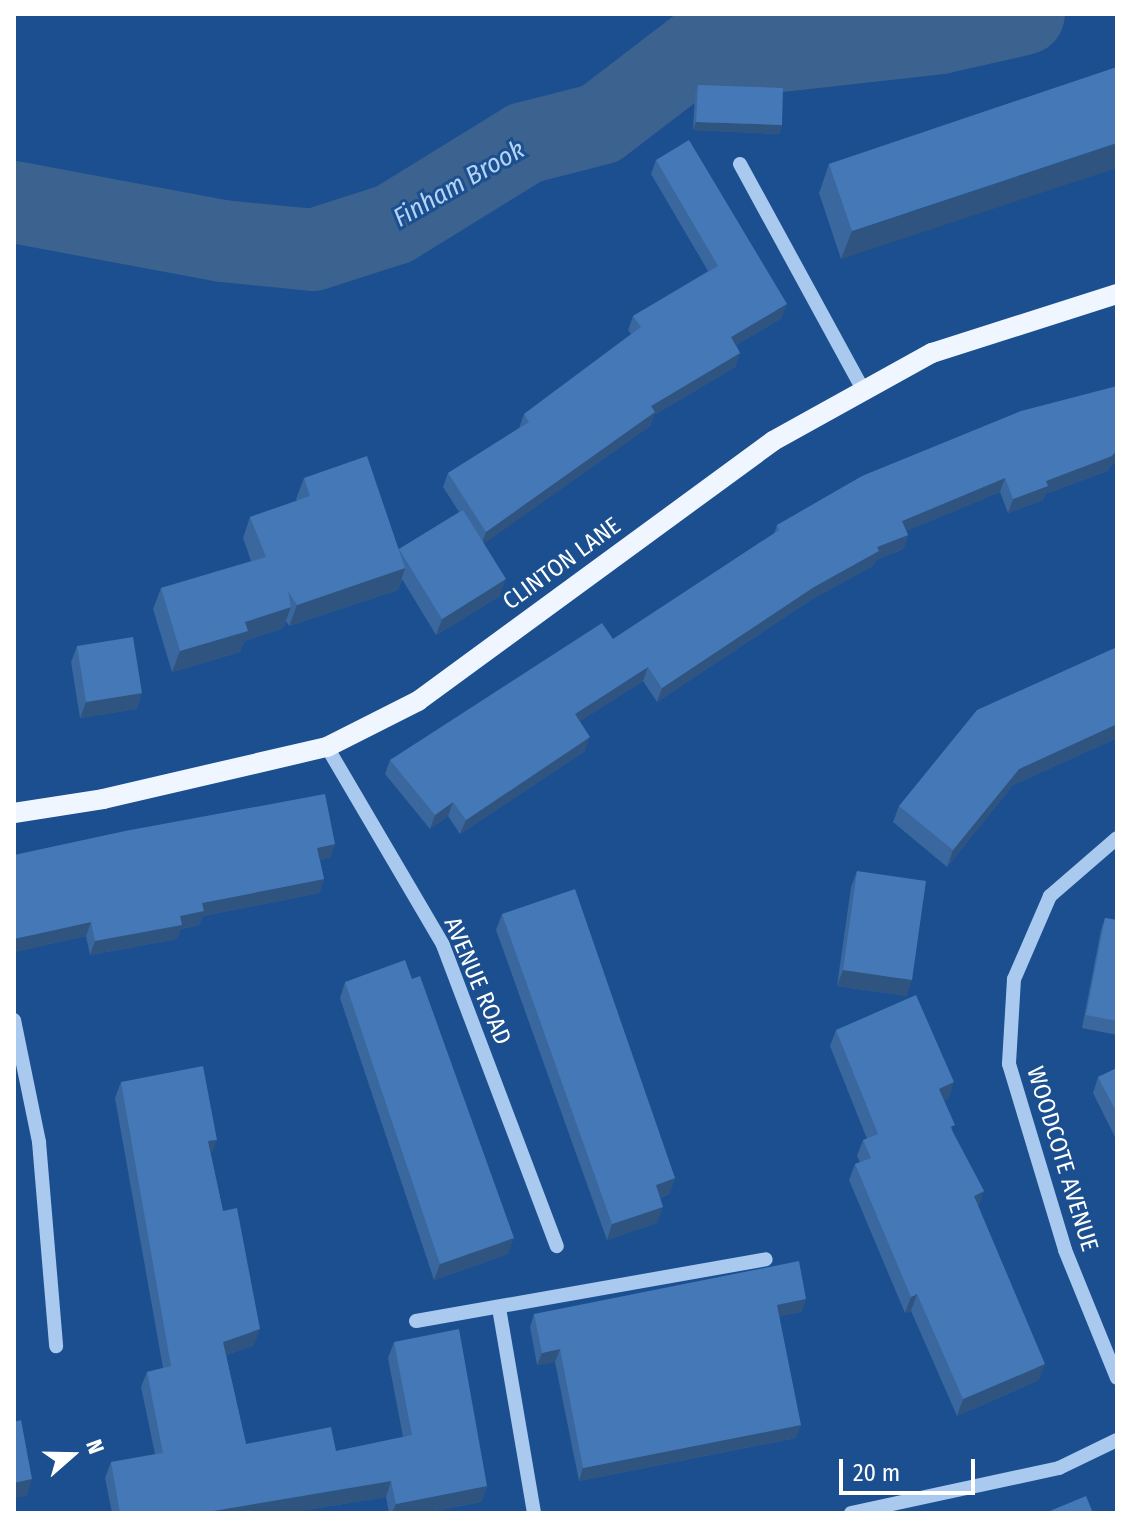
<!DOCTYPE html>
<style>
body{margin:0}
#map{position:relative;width:1131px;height:1527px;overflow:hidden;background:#1b4f8f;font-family:"Fira Sans Condensed",sans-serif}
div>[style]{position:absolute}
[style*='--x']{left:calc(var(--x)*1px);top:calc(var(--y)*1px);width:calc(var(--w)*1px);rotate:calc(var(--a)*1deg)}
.river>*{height:82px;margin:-41px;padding:0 41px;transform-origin:41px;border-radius:41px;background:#3c6290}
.minor>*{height:14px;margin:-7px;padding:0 7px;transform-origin:7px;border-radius:7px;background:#a9c9ee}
.major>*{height:20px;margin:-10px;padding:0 10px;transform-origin:10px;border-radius:10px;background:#f0f6ff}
.wall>*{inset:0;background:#3a679d}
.shaded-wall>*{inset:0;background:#305480}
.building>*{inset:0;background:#4478b7}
span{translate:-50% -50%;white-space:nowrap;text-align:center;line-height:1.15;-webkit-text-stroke:6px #1b4f8f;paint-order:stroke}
.street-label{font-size:24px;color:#fff}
.water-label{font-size:26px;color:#b5d3f5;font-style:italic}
.frame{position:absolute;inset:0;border:16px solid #fff;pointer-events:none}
.north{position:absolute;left:32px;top:1415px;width:80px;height:80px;-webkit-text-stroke:6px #1b4f8f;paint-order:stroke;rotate:70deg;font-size:22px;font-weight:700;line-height:32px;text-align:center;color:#fff}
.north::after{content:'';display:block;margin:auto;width:28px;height:36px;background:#fff;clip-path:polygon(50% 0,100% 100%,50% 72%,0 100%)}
.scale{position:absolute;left:839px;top:1459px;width:136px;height:36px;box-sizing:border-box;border:4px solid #fff;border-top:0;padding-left:10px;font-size:24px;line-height:28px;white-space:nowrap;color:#fff;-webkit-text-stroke:6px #1b4f8f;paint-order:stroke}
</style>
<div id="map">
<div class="river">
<div style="--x:14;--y:202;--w:212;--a:10.6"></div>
<div style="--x:222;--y:241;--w:91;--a:5.6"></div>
<div style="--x:313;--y:250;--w:85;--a:-17.8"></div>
<div style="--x:394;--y:224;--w:154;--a:-31.7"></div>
<div style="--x:525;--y:143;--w:77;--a:-14.2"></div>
<div style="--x:600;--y:124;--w:125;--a:-37.5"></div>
<div style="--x:699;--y:48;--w:64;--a:4.5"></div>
<div style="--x:763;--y:53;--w:178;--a:-6.4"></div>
<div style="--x:940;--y:33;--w:86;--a:-12.7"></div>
</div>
<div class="minor">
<div style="--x:740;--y:164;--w:259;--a:61.4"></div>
<div style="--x:327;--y:747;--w:229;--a:59.6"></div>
<div style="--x:443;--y:945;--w:322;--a:69.3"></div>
<div style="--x:1117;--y:838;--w:89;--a:139.1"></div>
<div style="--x:1050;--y:896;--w:90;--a:113.4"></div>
<div style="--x:1014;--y:979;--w:85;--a:93.4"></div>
<div style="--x:1009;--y:1064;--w:194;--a:73.2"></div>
<div style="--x:1065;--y:1250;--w:138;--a:67.9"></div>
<div style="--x:14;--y:1020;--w:125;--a:78.4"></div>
<div style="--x:39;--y:1142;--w:205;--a:85.2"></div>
<div style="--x:499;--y:1308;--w:208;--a:80.3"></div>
<div style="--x:416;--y:1321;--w:355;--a:-10"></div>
<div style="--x:851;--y:1513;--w:213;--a:-12.2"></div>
<div style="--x:1059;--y:1468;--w:64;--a:-25.8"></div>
</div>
<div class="major">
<div style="--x:14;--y:813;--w:90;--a:-8.9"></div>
<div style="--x:103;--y:799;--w:230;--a:-13.1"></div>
<div style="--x:327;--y:747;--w:102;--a:-26.8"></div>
<div style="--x:418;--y:701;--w:440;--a:-36.2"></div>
<div style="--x:773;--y:441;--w:182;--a:-29"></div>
<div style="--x:932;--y:353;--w:194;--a:-17.7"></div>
</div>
<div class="wall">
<div style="clip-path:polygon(1117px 67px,841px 259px,819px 193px,829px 164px)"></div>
<div style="clip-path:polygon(698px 85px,782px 125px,779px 134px,693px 130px,695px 93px)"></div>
<div style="clip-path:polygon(656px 160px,782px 318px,736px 345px,740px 353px,735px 367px,654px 415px,650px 426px,484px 543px,500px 596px,436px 635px,402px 579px,398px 590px,289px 626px,286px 621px,283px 628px,244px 641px,240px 652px,172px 672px,153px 609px,161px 588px,251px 561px,243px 538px,250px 517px,297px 501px,296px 499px,304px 478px,399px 549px,459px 512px,443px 487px,448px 473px,519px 428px,524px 414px,631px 334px,628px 330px,633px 316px,708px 271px,651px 174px)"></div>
<div style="clip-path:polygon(1117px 386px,1117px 458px,1107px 471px,1045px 494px,1043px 500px,1008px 513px,1000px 492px,906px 531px,908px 535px,903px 549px,876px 560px,874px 565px,809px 601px,657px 702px,643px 681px,580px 721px,585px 751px,460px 834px,448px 816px,430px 829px,385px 774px,390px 760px,613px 639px,774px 534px,777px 525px)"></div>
<div style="clip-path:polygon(77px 646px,142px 693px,136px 709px,80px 718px,71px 662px)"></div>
<div style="clip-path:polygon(1117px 647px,1117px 738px,1013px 785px,947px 867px,893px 822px,899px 806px)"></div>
<div style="clip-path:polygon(125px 831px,335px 844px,330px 858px,320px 860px,324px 879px,319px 893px,203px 916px,199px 925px,181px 929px,177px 939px,90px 955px,86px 936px,14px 952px)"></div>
<div style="clip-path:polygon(857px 871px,907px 996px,837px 986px,851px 887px)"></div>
<div style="clip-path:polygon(502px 914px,675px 1178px,669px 1194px,660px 1198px,657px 1223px,607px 1240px,496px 930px)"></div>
<div style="clip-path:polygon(1105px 918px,1117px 920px,1117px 1035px,1082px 1028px,1101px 930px)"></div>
<div style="clip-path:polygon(345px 982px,508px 1254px,434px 1280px,340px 998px)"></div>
<div style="clip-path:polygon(836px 1030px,949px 1098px,944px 1100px,953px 1132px,984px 1191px,978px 1206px,1039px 1380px,957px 1416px,911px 1311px,905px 1313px,849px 1180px,855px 1164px,860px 1162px,857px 1156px,863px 1140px,867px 1139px,830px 1046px)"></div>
<div style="clip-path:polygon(1117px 1068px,1117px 1141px,1093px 1093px,1098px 1077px)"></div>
<div style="clip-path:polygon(121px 1082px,211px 1155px,223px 1211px,254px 1345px,226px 1355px,246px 1444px,336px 1451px,403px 1437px,388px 1358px,394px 1342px,487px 1486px,481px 1502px,424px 1513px,389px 1513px,386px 1497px,288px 1513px,112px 1513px,105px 1478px,111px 1462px,155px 1454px,141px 1387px,147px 1372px,163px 1368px,115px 1098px)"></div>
<div style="clip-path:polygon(802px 1312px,779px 1316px,796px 1438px,579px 1481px,555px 1362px,537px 1365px,530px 1327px,534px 1314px)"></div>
</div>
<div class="shaded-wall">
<div style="clip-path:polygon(696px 122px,782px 125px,779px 134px,693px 130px)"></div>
<div style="clip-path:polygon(1117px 143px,1117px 168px,841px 259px,852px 231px)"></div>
<div style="clip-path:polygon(787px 304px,782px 318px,726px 351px,731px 337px)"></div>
<div style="clip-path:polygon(740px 353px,735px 367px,654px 415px,650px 426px,481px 546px,486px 532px,651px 406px)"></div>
<div style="clip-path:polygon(1117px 450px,1117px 458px,1107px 471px,1045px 494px,1043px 500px,1008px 513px,1013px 499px,1046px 481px)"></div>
<div style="clip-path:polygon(1005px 478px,1000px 492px,897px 535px,902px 521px)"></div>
<div style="clip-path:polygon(908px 535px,903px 549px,876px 560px,874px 565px,809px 601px,657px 702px,662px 688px,814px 587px,877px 547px)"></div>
<div style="clip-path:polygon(405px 568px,398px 590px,289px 626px,297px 605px)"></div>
<div style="clip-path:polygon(506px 579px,500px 596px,436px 635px,442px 619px)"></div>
<div style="clip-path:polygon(291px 607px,283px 628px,244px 641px,240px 652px,172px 672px,180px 651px,245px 622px)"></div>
<div style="clip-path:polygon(648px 667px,643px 681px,570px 728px,575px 714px)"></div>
<div style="clip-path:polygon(142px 693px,136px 709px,80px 718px,86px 702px)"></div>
<div style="clip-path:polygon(1117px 724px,1117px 738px,1013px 785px,947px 867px,953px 850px,1019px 769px)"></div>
<div style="clip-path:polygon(590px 737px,585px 751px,460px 834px,466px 820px)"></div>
<div style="clip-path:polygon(453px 802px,448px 816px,430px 829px,435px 815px)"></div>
<div style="clip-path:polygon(335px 844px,330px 858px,312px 862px,317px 848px)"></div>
<div style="clip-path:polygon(324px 879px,319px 893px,203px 916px,199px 925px,181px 929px,177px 939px,90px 955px,95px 941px,180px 916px,202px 903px)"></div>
<div style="clip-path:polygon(91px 922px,86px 936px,14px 952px,14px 939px)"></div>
<div style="clip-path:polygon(843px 970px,912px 980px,907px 996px,837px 986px)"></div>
<div style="clip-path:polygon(954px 1082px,949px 1098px,933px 1105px,939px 1089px)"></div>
<div style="clip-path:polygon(217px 1140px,211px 1155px,208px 1141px)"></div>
<div style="clip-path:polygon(675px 1178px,669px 1194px,650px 1201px,656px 1185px)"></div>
<div style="clip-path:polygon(984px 1191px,978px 1207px,974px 1196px)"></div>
<div style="clip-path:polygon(663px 1207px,657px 1223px,607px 1240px,612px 1224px)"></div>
<div style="clip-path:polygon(514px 1238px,508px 1254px,434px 1280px,440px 1264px)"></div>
<div style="clip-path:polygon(917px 1294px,911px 1311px,905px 1313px,911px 1297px)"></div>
<div style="clip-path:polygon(806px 1299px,802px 1312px,773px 1318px,777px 1305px)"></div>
<div style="clip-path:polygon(260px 1329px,254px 1345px,217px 1358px,223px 1342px)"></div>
<div style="clip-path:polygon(560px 1349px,555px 1362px,537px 1365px,542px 1353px)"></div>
<div style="clip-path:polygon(1045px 1364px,1039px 1380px,957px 1416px,963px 1399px)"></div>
<div style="clip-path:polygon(801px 1425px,796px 1438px,579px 1481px,583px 1468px)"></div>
<div style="clip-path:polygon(32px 1479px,27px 1496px,14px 1498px,14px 1483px)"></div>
<div style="clip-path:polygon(391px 1481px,386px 1497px,288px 1513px,201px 1513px)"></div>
<div style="clip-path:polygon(487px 1486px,481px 1502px,424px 1513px,392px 1513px,396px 1504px)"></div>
</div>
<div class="building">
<div style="clip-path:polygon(1117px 67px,1117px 143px,852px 231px,829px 164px)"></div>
<div style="clip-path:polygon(698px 85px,783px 88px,782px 125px,696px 122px)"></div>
<div style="clip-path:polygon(689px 140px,787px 304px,731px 337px,740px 353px,651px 406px,655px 412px,486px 532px,448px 473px,529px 422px,524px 414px,641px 327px,633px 316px,718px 266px,656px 160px)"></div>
<div style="clip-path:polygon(1117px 386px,1117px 450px,1112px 456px,1046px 481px,1048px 486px,1013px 499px,1005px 478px,902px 521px,908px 535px,877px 547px,879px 551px,814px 587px,662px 688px,648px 667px,575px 714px,590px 737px,466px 820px,453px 802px,435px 815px,390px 760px,602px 623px,613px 639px,779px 530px,777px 525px,862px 476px,1021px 411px)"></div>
<div style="clip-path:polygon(367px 456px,405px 568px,297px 605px,288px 591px,291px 607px,245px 622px,248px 631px,180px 651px,161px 588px,266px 557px,250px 517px,310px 496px,304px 478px)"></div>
<div style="clip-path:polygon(463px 510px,506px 579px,442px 619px,399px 549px)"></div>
<div style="clip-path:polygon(133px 637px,142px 693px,86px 702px,77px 646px)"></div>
<div style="clip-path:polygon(1117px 647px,1117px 724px,1019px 769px,953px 850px,899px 806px,977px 710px)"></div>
<div style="clip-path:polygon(325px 794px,335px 844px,317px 848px,324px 879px,202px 903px,204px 911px,180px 916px,182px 925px,95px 941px,91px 922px,14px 939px,14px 855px,125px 831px)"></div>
<div style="clip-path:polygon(857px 871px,926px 881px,912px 980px,843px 970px)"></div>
<div style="clip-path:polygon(575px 889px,675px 1178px,656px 1185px,663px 1207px,612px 1224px,502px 914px)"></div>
<div style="clip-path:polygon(1105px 918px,1117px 920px,1117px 1021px,1086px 1015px)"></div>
<div style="clip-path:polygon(405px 960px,412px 979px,420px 976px,514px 1238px,440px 1264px,345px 982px)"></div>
<div style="clip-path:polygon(916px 995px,954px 1082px,939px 1089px,955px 1125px,950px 1127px,984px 1191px,974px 1196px,1045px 1364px,963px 1399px,917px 1294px,911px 1297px,855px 1164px,871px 1158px,863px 1140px,878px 1134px,836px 1030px)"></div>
<div style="clip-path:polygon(203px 1066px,217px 1140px,208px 1141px,223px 1211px,237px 1208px,260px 1329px,223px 1342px,246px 1444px,331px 1427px,336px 1451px,412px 1435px,394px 1342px,459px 1329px,487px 1486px,396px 1504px,391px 1481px,201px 1513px,120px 1513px,111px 1462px,163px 1453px,147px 1372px,171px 1366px,121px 1082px)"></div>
<div style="clip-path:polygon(1117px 1068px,1117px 1113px,1098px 1077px)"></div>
<div style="clip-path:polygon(799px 1261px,806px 1299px,777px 1305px,801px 1425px,583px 1468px,560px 1349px,542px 1353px,534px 1314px)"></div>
<div style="clip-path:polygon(21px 1420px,32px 1479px,14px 1483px,14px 1422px)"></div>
<div style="clip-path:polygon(1086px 1496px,1093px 1513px,1045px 1513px)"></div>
</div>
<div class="street-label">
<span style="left:562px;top:564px;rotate:-36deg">CLINTON LANE</span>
<span style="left:477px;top:981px;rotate:67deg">AVENUE ROAD</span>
<span style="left:1062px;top:1159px;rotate:73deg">WOODCOTE AVENUE</span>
</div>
<div class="water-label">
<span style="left:459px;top:184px;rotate:-30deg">Finham Brook</span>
</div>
<div class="frame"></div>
<div class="north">N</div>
<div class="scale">20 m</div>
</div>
